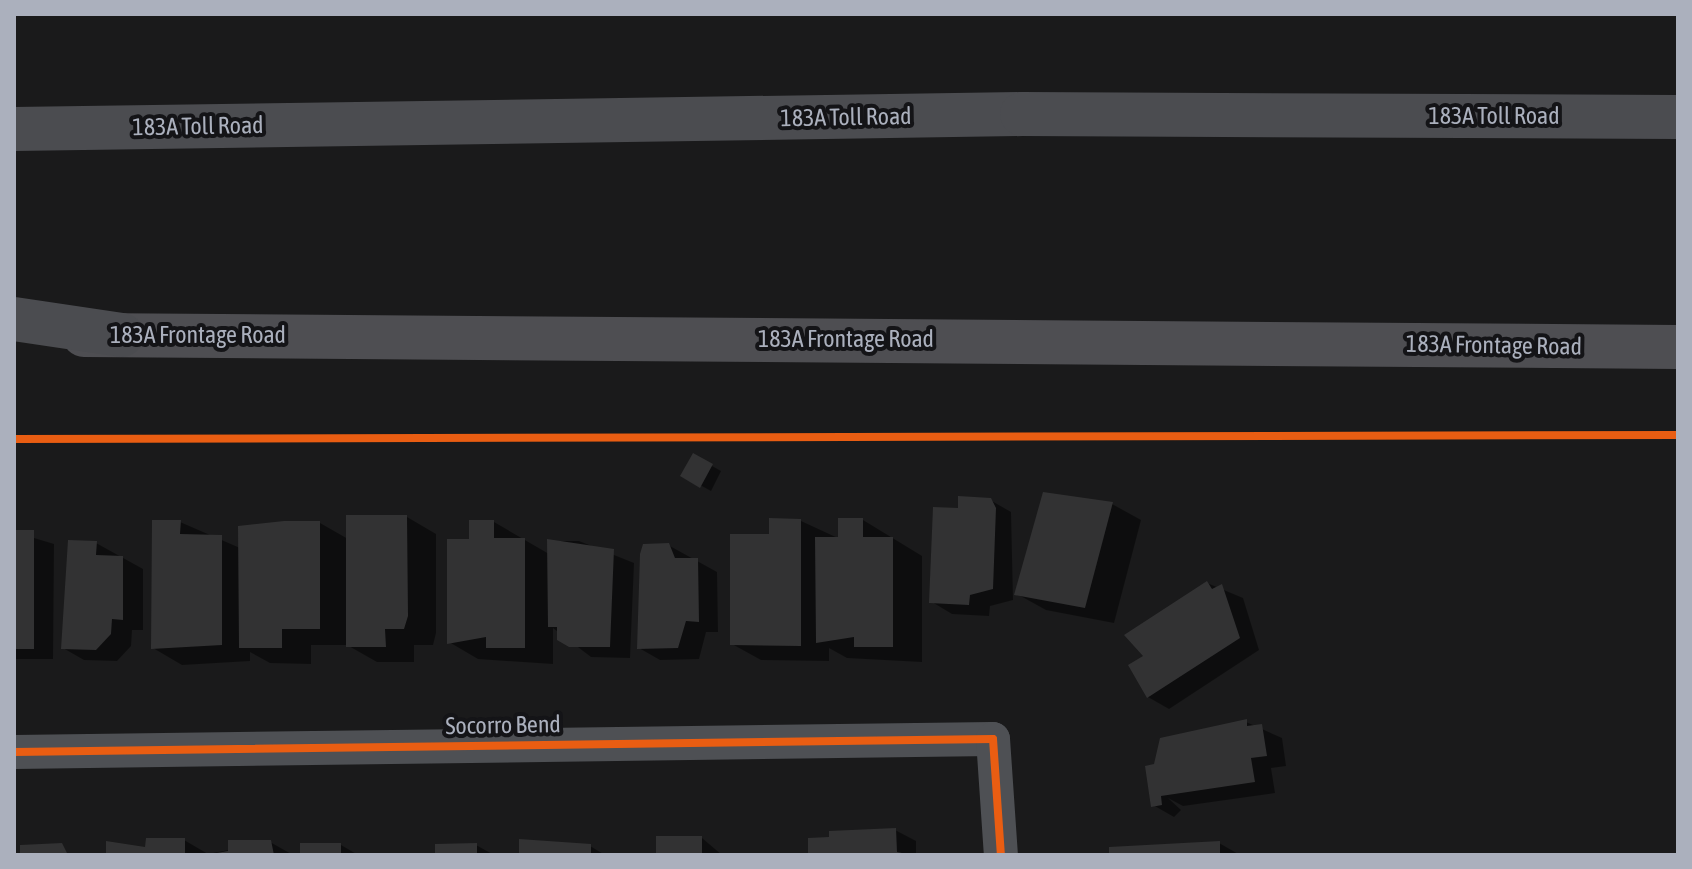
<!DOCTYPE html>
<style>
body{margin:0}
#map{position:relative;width:1692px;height:869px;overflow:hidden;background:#1a1a1b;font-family:"Asap Condensed",sans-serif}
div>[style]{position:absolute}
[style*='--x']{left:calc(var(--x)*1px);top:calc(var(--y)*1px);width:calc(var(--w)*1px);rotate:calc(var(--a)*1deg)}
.shadow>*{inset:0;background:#0007}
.building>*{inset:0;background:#323233}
.street>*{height:34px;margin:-17px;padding:0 17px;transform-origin:17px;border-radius:17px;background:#4e5054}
.secondary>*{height:44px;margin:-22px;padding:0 22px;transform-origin:22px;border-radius:22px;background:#4e4e52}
.highway>*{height:44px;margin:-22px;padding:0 22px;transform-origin:22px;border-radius:22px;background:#4b4c50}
.cycleway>*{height:8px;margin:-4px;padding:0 4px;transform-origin:4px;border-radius:4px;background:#e95d12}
span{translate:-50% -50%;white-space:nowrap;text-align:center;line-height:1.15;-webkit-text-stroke:8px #141417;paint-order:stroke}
.street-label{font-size:24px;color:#abb0bd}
.frame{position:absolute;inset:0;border:16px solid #abb0bd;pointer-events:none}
</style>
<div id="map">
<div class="shadow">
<div style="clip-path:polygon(694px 456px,721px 471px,711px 491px,682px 475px)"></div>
<div style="clip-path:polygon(990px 500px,1011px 512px,1013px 600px,990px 606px,989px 616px,952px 614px,932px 602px)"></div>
<div style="clip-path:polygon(1112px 504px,1141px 520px,1114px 623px,1046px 610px,1017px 594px)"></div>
<div style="clip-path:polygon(407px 517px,436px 534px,436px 633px,433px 645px,414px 645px,414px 662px,377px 662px,347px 645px,311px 645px,311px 664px,270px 663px,250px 652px,250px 661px,182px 665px,153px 648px,180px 522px,240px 548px,320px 523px,348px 539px)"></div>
<div style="clip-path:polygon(863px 520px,922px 556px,922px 662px,847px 658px,829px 648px,829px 661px,761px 660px,732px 644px,771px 536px,801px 521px,840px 539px)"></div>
<div style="clip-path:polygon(494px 522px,549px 554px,549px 541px,579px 541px,634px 563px,630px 658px,591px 657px,553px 628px,553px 664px,478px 659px,449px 642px,471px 541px)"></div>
<div style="clip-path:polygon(14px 532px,54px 544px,53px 659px,14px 659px)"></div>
<div style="clip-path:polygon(96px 543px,143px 569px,143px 630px,132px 630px,131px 646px,117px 661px,84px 660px,63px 648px)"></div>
<div style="clip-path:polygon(668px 545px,717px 572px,718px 632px,706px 632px,699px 659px,660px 660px,639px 648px)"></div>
<div style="clip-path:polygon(1207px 583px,1243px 598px,1259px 650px,1169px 709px,1148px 697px,1147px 656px)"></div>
<div style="clip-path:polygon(1246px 722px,1282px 738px,1286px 766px,1271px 768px,1275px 793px,1183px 806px,1168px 798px,1181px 810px,1174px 817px,1153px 805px,1147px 768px)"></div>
<div style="clip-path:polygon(895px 830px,916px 841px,916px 855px,810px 855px)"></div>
<div style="clip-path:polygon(702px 838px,722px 855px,658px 855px)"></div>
<div style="clip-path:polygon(184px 840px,208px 854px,270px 842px,293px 855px,108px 855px)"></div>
<div style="clip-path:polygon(1219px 843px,1240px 855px,1111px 855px)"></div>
<div style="clip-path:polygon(341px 845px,358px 855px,303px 855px)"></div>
<div style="clip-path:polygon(476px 845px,494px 855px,429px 855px,437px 854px)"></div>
<div style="clip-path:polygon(590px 846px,605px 855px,521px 855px)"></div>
</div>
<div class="building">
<div style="clip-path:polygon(693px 453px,713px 464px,700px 488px,680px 476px)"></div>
<div style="clip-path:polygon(1043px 492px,1113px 502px,1085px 608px,1014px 595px)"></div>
<div style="clip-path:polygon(958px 496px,991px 498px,996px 508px,993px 589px,970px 595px,969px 605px,929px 603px,933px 507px,958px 508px)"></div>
<div style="clip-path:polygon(346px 515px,407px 515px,408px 616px,404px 629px,385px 629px,386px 647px,346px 647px)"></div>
<div style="clip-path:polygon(769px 518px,801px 519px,801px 646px,730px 645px,730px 534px,769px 534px)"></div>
<div style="clip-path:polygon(838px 518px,863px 518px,863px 537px,893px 537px,893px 647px,854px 647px,854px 637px,816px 643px,815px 537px,838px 537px)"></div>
<div style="clip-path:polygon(152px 520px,181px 520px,180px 534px,222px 535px,222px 645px,151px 649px)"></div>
<div style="clip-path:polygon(469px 520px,494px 520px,494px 538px,525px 538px,525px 648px,486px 648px,486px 637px,447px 644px,447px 539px,469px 539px)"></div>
<div style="clip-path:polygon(284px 521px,320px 521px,320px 629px,282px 629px,282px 648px,239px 648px,238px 526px)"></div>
<div style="clip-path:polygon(14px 530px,34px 530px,34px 649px,14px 649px)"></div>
<div style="clip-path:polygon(547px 539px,614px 549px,610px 647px,569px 647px,557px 640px,557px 627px,548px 627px)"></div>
<div style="clip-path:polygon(68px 540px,97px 541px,96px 555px,123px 556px,123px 620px,112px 619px,111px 634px,96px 650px,61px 649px)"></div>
<div style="clip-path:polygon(669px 543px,675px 558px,698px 558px,699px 622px,686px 621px,678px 648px,637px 649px,640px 554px,643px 544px)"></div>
<div style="clip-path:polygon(1207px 581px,1212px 589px,1222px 584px,1240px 638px,1147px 698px,1128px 665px,1143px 656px,1124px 635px)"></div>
<div style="clip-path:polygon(1247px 719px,1247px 726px,1262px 724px,1267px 756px,1251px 758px,1255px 782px,1161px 796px,1162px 805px,1151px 807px,1145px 766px,1154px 764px,1160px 738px)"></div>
<div style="clip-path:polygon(896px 828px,897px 852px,912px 855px,808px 855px,808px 838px,829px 837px,829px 831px)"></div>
<div style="clip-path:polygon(656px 836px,702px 836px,702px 855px,656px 855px)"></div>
<div style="clip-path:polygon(146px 838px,185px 838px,185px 855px,106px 855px,106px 841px,145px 847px)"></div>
<div style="clip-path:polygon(519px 839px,591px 844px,591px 855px,519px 855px)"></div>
<div style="clip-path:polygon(228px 840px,271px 840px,274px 855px,205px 855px,228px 851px)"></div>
<div style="clip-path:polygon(1220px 841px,1220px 855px,1109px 855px,1109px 847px)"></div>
<div style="clip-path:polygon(62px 843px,68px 855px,20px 855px,20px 845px)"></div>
<div style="clip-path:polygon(300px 843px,341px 843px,341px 855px,300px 855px)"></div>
<div style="clip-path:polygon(477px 843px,477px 855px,435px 855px,435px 844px)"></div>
</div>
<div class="street">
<div style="--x:14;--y:752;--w:979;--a:-0.76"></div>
<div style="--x:993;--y:739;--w:116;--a:86.1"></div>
</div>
<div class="secondary">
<div style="--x:84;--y:335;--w:1594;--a:0.43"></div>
</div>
<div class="highway">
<div style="--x:14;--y:129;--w:1008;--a:-0.85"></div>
<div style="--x:1022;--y:114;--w:656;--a:0.26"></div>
<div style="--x:14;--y:319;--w:109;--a:8.4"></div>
</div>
<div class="cycleway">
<div style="--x:14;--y:439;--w:1664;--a:-0.14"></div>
<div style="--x:14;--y:752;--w:979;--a:-0.76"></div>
<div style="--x:993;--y:739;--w:116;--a:86.1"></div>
</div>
<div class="street-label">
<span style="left:1494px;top:116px">183A Toll Road</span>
<span style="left:846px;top:117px;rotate:-1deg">183A Toll Road</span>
<span style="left:198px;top:126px;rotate:-1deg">183A Toll Road</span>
<span style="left:198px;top:335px">183A Frontage Road</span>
<span style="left:846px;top:339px">183A Frontage Road</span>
<span style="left:1494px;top:345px;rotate:1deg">183A Frontage Road</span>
<span style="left:503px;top:725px;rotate:-1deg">Socorro Bend</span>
</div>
<div class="frame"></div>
</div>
